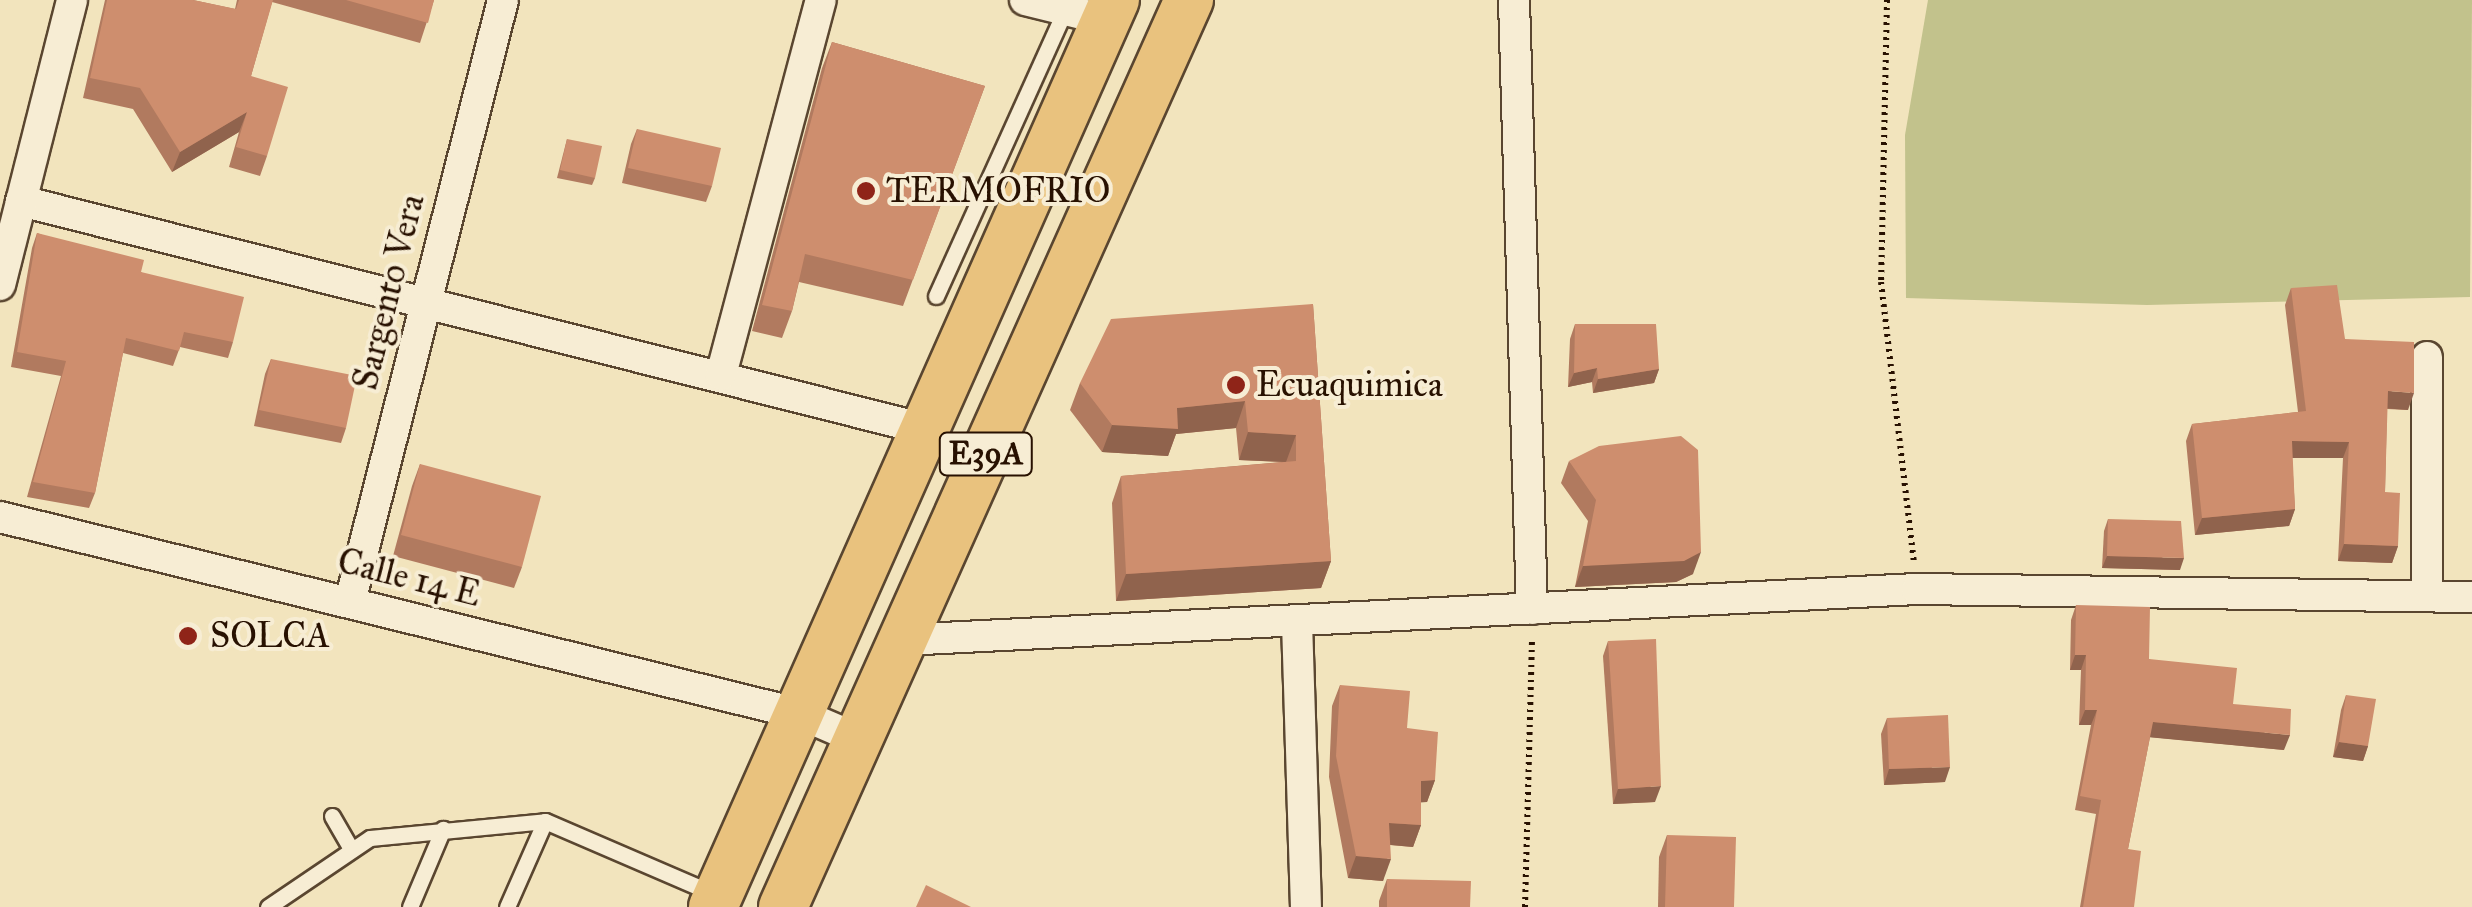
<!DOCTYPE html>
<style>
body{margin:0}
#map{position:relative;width:2472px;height:907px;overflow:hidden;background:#f2e4bd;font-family:"IM FELL Great Primer",serif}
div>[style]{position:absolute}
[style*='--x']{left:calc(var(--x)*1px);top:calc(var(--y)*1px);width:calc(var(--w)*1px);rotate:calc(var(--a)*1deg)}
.green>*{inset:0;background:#c2c28c}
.path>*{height:6px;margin-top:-3px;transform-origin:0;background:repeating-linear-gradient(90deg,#281101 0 2.5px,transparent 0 7.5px)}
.roads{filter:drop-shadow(2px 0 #5a4630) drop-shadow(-2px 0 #5a4630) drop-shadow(0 2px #5a4630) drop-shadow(0 -2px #5a4630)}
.lane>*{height:15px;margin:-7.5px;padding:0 7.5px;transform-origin:7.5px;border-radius:7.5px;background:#f7edd4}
.street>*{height:30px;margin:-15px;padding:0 15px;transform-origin:15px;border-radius:15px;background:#f7edd4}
.primary>*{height:48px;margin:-24px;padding:0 24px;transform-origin:24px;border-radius:24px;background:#e9c27e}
.wall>*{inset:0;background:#b17a5f}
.shaded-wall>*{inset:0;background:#90634d}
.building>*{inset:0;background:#ce8e6e}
.dots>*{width:28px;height:28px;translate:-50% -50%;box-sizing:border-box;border:5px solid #f7edd4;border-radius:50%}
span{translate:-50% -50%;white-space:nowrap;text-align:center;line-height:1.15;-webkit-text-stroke:8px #f7edd4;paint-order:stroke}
.shield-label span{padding:2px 8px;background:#f7edd4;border:2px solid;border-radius:8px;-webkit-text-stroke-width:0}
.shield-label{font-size:32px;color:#281101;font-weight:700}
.poi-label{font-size:35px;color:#281101}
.left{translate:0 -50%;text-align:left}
.street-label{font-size:35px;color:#281101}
</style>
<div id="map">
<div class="green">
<div style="clip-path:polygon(1928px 0,2472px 0,2470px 297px,2147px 305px,1906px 298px,1905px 135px)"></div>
</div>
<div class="path">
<div style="--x:1887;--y:0;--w:282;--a:91.2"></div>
<div style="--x:1881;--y:282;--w:282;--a:83.3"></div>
<div style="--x:1525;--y:907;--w:269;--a:-88.5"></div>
</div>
<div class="roads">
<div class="lane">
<div style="--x:936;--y:296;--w:316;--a:-65.7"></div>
<div style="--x:332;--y:816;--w:39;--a:60"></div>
<div style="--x:268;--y:907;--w:123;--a:-34.1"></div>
<div style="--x:370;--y:838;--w:176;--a:-5.5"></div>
<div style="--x:545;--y:821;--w:182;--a:23.3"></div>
<div style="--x:410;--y:907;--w:85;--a:-67.1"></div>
<div style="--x:507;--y:907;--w:94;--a:-66.2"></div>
</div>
<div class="street">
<div style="--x:1025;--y:0;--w:83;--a:13.9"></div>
<div style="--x:1514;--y:0;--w:609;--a:88.31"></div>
<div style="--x:21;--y:201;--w:932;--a:14.16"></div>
<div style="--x:0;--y:285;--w:294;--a:-75.8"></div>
<div style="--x:721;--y:375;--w:388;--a:-75.1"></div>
<div style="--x:0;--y:517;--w:824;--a:13.83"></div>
<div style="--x:800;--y:714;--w:63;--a:23.3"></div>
<div style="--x:2427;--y:594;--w:237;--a:-90"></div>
<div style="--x:350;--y:602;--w:621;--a:-75.74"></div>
<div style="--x:1297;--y:622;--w:285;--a:88.2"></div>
<div style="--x:903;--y:640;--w:1015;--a:-2.88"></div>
<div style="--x:1917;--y:589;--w:555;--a:0.83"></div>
</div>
<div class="primary">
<div style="--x:713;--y:907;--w:992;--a:-66.1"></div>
<div style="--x:783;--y:907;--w:994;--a:-65.89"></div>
</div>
</div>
<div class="wall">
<div style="clip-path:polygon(105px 0,193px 0,235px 9px,237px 0,434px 0,420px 43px,272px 2px,251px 76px,267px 156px,260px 176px,229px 167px,239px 132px,172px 172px,133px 109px,83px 98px)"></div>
<div style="clip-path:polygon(832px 42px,985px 86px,903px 306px,799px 282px,792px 311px,782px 338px,752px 331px,822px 68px)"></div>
<div style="clip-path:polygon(637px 129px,712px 186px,706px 202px,622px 183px,631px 144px)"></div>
<div style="clip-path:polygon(567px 139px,595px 178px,592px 185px,557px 178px)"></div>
<div style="clip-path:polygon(37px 233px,141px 272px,233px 342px,228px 358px,180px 347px,173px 366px,123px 353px,95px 493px,89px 508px,27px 497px,61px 376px,11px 367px,32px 248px)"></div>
<div style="clip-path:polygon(2291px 288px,2345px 339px,2408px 410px,2387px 409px,2385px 492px,2398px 546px,2392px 563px,2338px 561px,2343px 458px,2292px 458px,2295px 509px,2289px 526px,2195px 535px,2186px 441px,2192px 424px,2298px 412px,2285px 305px)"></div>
<div style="clip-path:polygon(1313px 304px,1331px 561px,1321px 588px,1116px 601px,1112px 503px,1121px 476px,1282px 462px,1239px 460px,1236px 428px,1176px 434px,1168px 456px,1102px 452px,1070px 410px,1080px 383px)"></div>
<div style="clip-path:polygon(1575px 324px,1659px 369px,1654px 383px,1593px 393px,1592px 382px,1568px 387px,1570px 339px)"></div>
<div style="clip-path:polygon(271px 359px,346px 428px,341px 443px,254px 426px,265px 374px)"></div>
<div style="clip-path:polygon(1569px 461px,1693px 574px,1676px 582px,1575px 587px,1588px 521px,1561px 483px)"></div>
<div style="clip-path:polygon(420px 464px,522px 567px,514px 588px,393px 556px,412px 486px)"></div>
<div style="clip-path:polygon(2108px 519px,2180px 570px,2102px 568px,2104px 531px)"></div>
<div style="clip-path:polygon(2076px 605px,2149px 659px,2233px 704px,2284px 750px,2150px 737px,2128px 849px,2134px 907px,2080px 907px,2096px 814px,2075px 810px,2091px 725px,2079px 725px,2081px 670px,2070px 670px,2071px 620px)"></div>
<div style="clip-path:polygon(1608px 641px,1655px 802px,1613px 804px,1603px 656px)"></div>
<div style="clip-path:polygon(1340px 685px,1407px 728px,1435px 780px,1427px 802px,1421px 802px,1421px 825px,1413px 847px,1390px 845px,1383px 881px,1348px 878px,1329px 777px,1332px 706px)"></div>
<div style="clip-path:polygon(2346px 695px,2368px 746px,2363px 761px,2333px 757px,2341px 710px)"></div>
<div style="clip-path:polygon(1887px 718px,1945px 782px,1884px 785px,1881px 734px)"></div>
<div style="clip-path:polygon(1667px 835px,1734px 907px,1658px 907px,1659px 857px)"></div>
<div style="clip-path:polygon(1387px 879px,1470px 907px,1379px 907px,1379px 901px)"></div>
</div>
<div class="shaded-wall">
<div style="clip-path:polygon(247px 112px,239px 132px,172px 172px,180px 152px)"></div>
<div style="clip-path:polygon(1597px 368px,1592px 382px,1568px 387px,1574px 373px)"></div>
<div style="clip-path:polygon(1659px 369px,1654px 383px,1593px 393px,1598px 379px)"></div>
<div style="clip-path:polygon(2388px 391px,2414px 393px,2408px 410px,2382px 408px)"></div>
<div style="clip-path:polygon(1245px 401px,1236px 428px,1176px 434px,1168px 456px,1102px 452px,1112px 425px,1177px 408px)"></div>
<div style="clip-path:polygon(1248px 432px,1296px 435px,1286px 462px,1239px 460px)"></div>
<div style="clip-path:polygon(2292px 441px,2349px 442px,2343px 458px,2285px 458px)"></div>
<div style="clip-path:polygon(2295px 509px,2289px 526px,2195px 535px,2202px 518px)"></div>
<div style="clip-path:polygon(2344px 544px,2398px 546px,2392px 563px,2338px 561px)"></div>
<div style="clip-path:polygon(1701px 552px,1693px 574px,1676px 582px,1575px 587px,1583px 566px)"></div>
<div style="clip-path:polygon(2107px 556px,2184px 558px,2180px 570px,2102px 568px)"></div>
<div style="clip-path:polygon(1331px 561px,1321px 588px,1116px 601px,1126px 574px)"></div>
<div style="clip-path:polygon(2075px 655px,2086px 655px,2081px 670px,2070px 670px)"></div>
<div style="clip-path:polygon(2085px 710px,2097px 710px,2091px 725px,2079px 725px)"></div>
<div style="clip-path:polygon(2153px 722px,2290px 735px,2284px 750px,2147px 737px)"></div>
<div style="clip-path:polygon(2339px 742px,2368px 746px,2363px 761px,2333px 757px)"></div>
<div style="clip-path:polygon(1950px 767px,1945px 782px,1884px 785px,1889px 769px)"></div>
<div style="clip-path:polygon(1435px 780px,1427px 802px,1413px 803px,1421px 781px)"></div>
<div style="clip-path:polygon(1661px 786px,1655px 802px,1613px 804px,1618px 789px)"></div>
<div style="clip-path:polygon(1389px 823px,1421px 825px,1413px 847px,1381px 844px)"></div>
<div style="clip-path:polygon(1356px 856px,1391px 859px,1383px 881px,1348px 878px)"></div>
</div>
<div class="building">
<div style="clip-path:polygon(107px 0,193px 0,236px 9px,239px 0,273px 0,251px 76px,288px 87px,267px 156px,236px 147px,247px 112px,180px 152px,140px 88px,90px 78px)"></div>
<div style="clip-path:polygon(346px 0,434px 0,428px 23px)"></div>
<div style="clip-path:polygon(832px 42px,985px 86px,913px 280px,805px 254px,792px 311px,762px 305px)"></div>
<div style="clip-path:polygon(637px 129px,721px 148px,712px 186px,628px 168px)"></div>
<div style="clip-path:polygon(567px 139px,602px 146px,595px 178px,560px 170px)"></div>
<div style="clip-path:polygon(37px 233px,144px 260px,141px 272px,244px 297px,233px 342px,184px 332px,179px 351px,126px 338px,95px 493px,33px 482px,66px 361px,17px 352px)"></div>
<div style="clip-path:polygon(2337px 285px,2345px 339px,2414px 342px,2414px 393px,2388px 391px,2385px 492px,2400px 493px,2398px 546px,2344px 544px,2349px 442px,2292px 441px,2295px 509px,2202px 518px,2192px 424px,2306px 411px,2291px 288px)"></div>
<div style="clip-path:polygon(1313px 304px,1331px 561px,1126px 574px,1121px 476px,1296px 461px,1296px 435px,1248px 432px,1245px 401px,1177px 408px,1178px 429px,1112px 425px,1080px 383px,1111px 319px)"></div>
<div style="clip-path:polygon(1575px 324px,1656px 324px,1659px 369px,1598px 379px,1597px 368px,1574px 373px)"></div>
<div style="clip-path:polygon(271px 359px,357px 376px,346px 428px,259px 410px)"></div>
<div style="clip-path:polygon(1681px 436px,1698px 450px,1701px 552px,1684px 561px,1583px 566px,1596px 500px,1569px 461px,1599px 446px)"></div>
<div style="clip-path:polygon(420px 464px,541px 496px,522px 567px,401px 535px)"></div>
<div style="clip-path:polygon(2108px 519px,2181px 521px,2184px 558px,2107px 556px)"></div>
<div style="clip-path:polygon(2076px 605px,2150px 607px,2149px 659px,2237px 668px,2233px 704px,2291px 709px,2290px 735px,2153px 722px,2128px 849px,2141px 851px,2134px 907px,2083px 907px,2101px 800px,2080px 796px,2097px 710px,2085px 710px,2086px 655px,2075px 655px)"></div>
<div style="clip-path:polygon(1656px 639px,1661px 786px,1618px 789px,1608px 641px)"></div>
<div style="clip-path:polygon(1340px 685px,1410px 691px,1407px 728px,1438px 732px,1435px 780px,1421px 781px,1421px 825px,1389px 823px,1391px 859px,1356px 856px,1336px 756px)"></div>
<div style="clip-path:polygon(2346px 695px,2376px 699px,2368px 746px,2339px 742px)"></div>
<div style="clip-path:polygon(1948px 715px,1950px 767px,1889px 769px,1887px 718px)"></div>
<div style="clip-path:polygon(1667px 835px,1736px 837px,1734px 907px,1665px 907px)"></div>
<div style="clip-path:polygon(1387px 879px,1471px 881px,1470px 907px,1387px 907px)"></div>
<div style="clip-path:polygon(926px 885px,971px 907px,916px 907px)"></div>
</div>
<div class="dots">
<div style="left:866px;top:191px;background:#8f2418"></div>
<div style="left:1236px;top:385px;background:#8f2418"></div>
<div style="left:188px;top:636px;background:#8f2418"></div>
</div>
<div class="shield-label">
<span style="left:986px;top:454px">E39A</span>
</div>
<div class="poi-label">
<span class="left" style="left:886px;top:191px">TERMOFRIO</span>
<span class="left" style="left:1256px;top:385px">Ecuaquimica</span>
<span class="left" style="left:210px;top:636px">SOLCA</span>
</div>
<div class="street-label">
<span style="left:389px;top:292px;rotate:-76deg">Sargento Vera</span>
<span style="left:409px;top:578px;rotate:14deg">Calle 14 E</span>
</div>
</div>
